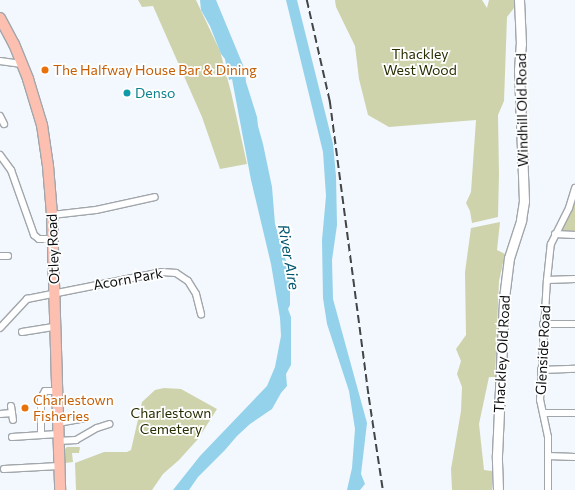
<!DOCTYPE html>
<style>
body{margin:0}
#map{position:relative;width:575px;height:490px;overflow:hidden;background:#f2f8fd;font-family:Commissioner,sans-serif}
div>[style]{position:absolute}
[style*='--x']{left:calc(var(--x)*1px);top:calc(var(--y)*1px);width:calc(var(--w)*1px);rotate:calc(var(--a)*1deg)}
.green>*{inset:0;background:#ced3ac}
.water>*{inset:0;background:#94d1eb}
.roads{filter:drop-shadow(1px 0 #a1a6ab) drop-shadow(-1px 0 #a1a6ab) drop-shadow(0 1px #a1a6ab) drop-shadow(0 -1px #a1a6ab)}
.street>*{height:6px;margin:-3px;padding:0 3px;transform-origin:3px;border-radius:3px;background:#fff}
.secondary>*{height:9px;margin:-4.5px;padding:0 4.5px;transform-origin:4.5px;border-radius:4.5px;background:#fff}
.primary>*{height:10px;margin:-5px;padding:0 5px;transform-origin:5px;border-radius:5px;background:#fcbfb0}
.rail>*{height:1.5px;margin-top:-0.75px;transform-origin:0;background:repeating-linear-gradient(90deg,#434648 0 8px,transparent 0 12px)}
.dots>*{width:11px;height:11px;translate:-50% -50%;box-sizing:border-box;border:2px solid #fff;border-radius:50%}
span{translate:-50% -50%;white-space:nowrap;text-align:center;line-height:1.15;-webkit-text-stroke:3.5px #fff;paint-order:stroke}
.park-label{font-size:14px;color:#292d02}
.food-label{font-size:14px;color:#c56008}
.left{translate:0 -50%;text-align:left}
.culture-label{font-size:14px;color:#0d838f}
.street-label{font-size:14px;color:#0c0e0f}
.water-label{font-size:15px;color:#00556f;font-style:italic}
</style>
<div id="map">
<div class="green">
<div style="clip-path:polygon(138px 0,196px 0,220px 51px,231px 92px,247px 164px,220px 169px,202px 117px,153px 6px,142px 7px)"></div>
<div style="clip-path:polygon(335px 0,482px 0,487px 8px,489px 0,517px 0,517px 4px,507px 17px,504px 101px,498px 115px,499px 174px,498px 217px,472px 223px,470px 211px,466px 203px,471px 192px,476px 120px,389px 127px,368px 115px,359px 79px,355px 46px,336px 7px)"></div>
<div style="clip-path:polygon(575px 188px,575px 235px,556px 232px)"></div>
<div style="clip-path:polygon(500px 222px,497px 250px,505px 254px,499px 281px,495px 377px,489px 377px,479px 424px,484px 470px,492px 471px,492px 490px,452px 490px,451px 469px,461px 411px,462px 387px,457px 374px,461px 361px,456px 349px,466px 335px,465px 272px,471px 228px)"></div>
<div style="clip-path:polygon(164px 388px,181px 389px,217px 409px,198px 439px,179px 460px,163px 474px,152px 490px,76px 490px,75px 463px,104px 452px,127px 452px,131px 450px,142px 402px,155px 390px)"></div>
<div style="clip-path:polygon(67px 447px,80px 447px,79px 453px,72px 453px,73px 462px,65px 463px,65px 449px)"></div>
</div>
<div class="water">
<div style="clip-path:polygon(200px 0,216px 0,245px 70px,246px 82px,257px 117px,258px 126px,263px 144px,272px 187px,275px 224px,286px 261px,290px 288px,290px 305px,288px 309px,291px 317px,291px 365px,286px 374px,287px 386px,281px 393px,272px 409px,250px 424px,237px 436px,225px 450px,198px 477px,189px 490px,173px 490px,200px 456px,267px 386px,275px 367px,281px 336px,280px 318px,271px 264px,251px 180px,232px 79px,229px 80px,225px 59px,221px 54px,210px 26px,201px 10px)"></div>
<div style="clip-path:polygon(286px 0,297px 0,333px 144px,336px 176px,337px 225px,332px 260px,333px 299px,367px 423px,361px 474px,365px 484px,360px 490px,347px 490px,352px 468px,355px 429px,349px 391px,327px 324px,323px 298px,322px 240px,326px 196px,323px 152px)"></div>
</div>
<div class="roads">
<div class="street">
<div style="--x:0;--y:61;--w:22;--a:8"></div>
<div style="--x:0;--y:116;--w:9;--a:63"></div>
<div style="--x:0;--y:155;--w:19;--a:54"></div>
<div style="--x:11;--y:170;--w:69;--a:70.5"></div>
<div style="--x:34;--y:235;--w:6;--a:39"></div>
<div style="--x:39;--y:239;--w:13;--a:0"></div>
<div style="--x:52;--y:215;--w:44;--a:-6.5"></div>
<div style="--x:96;--y:210;--w:60;--a:-12.4"></div>
<div style="--x:555;--y:234;--w:20;--a:3"></div>
<div style="--x:0;--y:256;--w:8;--a:0"></div>
<div style="--x:547;--y:280;--w:28;--a:-2"></div>
<div style="--x:543;--y:324;--w:32;--a:0"></div>
<div style="--x:0;--y:328;--w:40;--a:-47"></div>
<div style="--x:27;--y:299;--w:138;--a:-11.3"></div>
<div style="--x:162;--y:272;--w:14;--a:4"></div>
<div style="--x:176;--y:273;--w:14;--a:34"></div>
<div style="--x:188;--y:281;--w:15;--a:58"></div>
<div style="--x:196;--y:294;--w:21;--a:76"></div>
<div style="--x:22;--y:332;--w:33;--a:-9"></div>
<div style="--x:541;--y:370;--w:34;--a:-2"></div>
<div style="--x:11;--y:406;--w:14;--a:82"></div>
<div style="--x:543;--y:413;--w:32;--a:0"></div>
<div style="--x:0;--y:414;--w:12;--a:-5"></div>
<div style="--x:58;--y:423;--w:28;--a:-10"></div>
<div style="--x:41;--y:435;--w:37;--a:-90"></div>
<div style="--x:41;--y:398;--w:8;--a:-60"></div>
<div style="--x:45;--y:391;--w:12;--a:0"></div>
<div style="--x:12;--y:437;--w:46;--a:-3.7"></div>
<div style="--x:58;--y:441;--w:18;--a:-3"></div>
<div style="--x:76;--y:440;--w:24;--a:-30"></div>
<div style="--x:97;--y:428;--w:13;--a:-18"></div>
<div style="--x:548;--y:456;--w:27;--a:2"></div>
<div style="--x:4;--y:469;--w:55;--a:-3.1"></div>
<div style="--x:548;--y:490;--w:53;--a:-90"></div>
<div style="--x:548;--y:437;--w:38;--a:-102"></div>
<div style="--x:540;--y:400;--w:120;--a:-86.7"></div>
<div style="--x:547;--y:280;--w:36;--a:-84"></div>
<div style="--x:551;--y:244;--w:40;--a:-63.4"></div>
<div style="--x:569;--y:208;--w:21;--a:-73"></div>
</div>
<div class="secondary">
<div style="--x:498;--y:490;--w:35;--a:-92"></div>
<div style="--x:497;--y:455;--w:157;--a:-87.4"></div>
<div style="--x:504;--y:298;--w:40;--a:-82.9"></div>
<div style="--x:509;--y:258;--w:40;--a:-72"></div>
<div style="--x:521;--y:220;--w:19;--a:-81"></div>
<div style="--x:524;--y:201;--w:131;--a:-92.2"></div>
<div style="--x:519;--y:70;--w:26;--a:-86"></div>
<div style="--x:521;--y:44;--w:44;--a:-92.6"></div>
</div>
<div class="primary">
<div style="--x:0;--y:18;--w:30;--a:62"></div>
<div style="--x:14;--y:44;--w:38;--a:68"></div>
<div style="--x:28;--y:79;--w:48;--a:73.1"></div>
<div style="--x:42;--y:125;--w:41;--a:81.7"></div>
<div style="--x:48;--y:166;--w:49;--a:85.3"></div>
<div style="--x:52;--y:215;--w:275;--a:88.3"></div>
</div>
</div>
<div class="rail">
<div style="--x:307;--y:0;--w:104;--a:77.2"></div>
<div style="--x:330;--y:101;--w:299;--a:82.5"></div>
<div style="--x:369;--y:397;--w:94;--a:81.4"></div>
</div>
<div class="dots">
<div style="left:45px;top:70px;background:#e8710a"></div>
<div style="left:127px;top:93px;background:#0f9aa8"></div>
<div style="left:25px;top:408px;background:#e8710a"></div>
</div>
<div class="park-label">
<span style="left:420px;top:62px">Thackley<br>West Wood</span>
<span style="left:171px;top:421px">Charlestown<br>Cemetery</span>
</div>
<div class="food-label">
<span class="left" style="left:53px;top:70px">The Halfway House Bar &amp; Dining</span>
<span class="left" style="left:33px;top:408px">Charlestown<br>Fisheries</span>
</div>
<div class="culture-label">
<span class="left" style="left:135px;top:93px">Denso</span>
</div>
<div class="street-label">
<span style="left:522px;top:110px;rotate:-91deg">Windhill Old Road</span>
<span style="left:53px;top:249px;rotate:-92deg">Otley Road</span>
<span style="left:128px;top:279px;rotate:-10deg">Acorn Park</span>
<span style="left:543px;top:350px;rotate:-87deg">Glenside Road</span>
<span style="left:502px;top:354px;rotate:-87deg">Thackley Old Road</span>
</div>
<div class="water-label">
<span style="left:289px;top:257px;rotate:80deg">River Aire</span>
</div>
</div>
